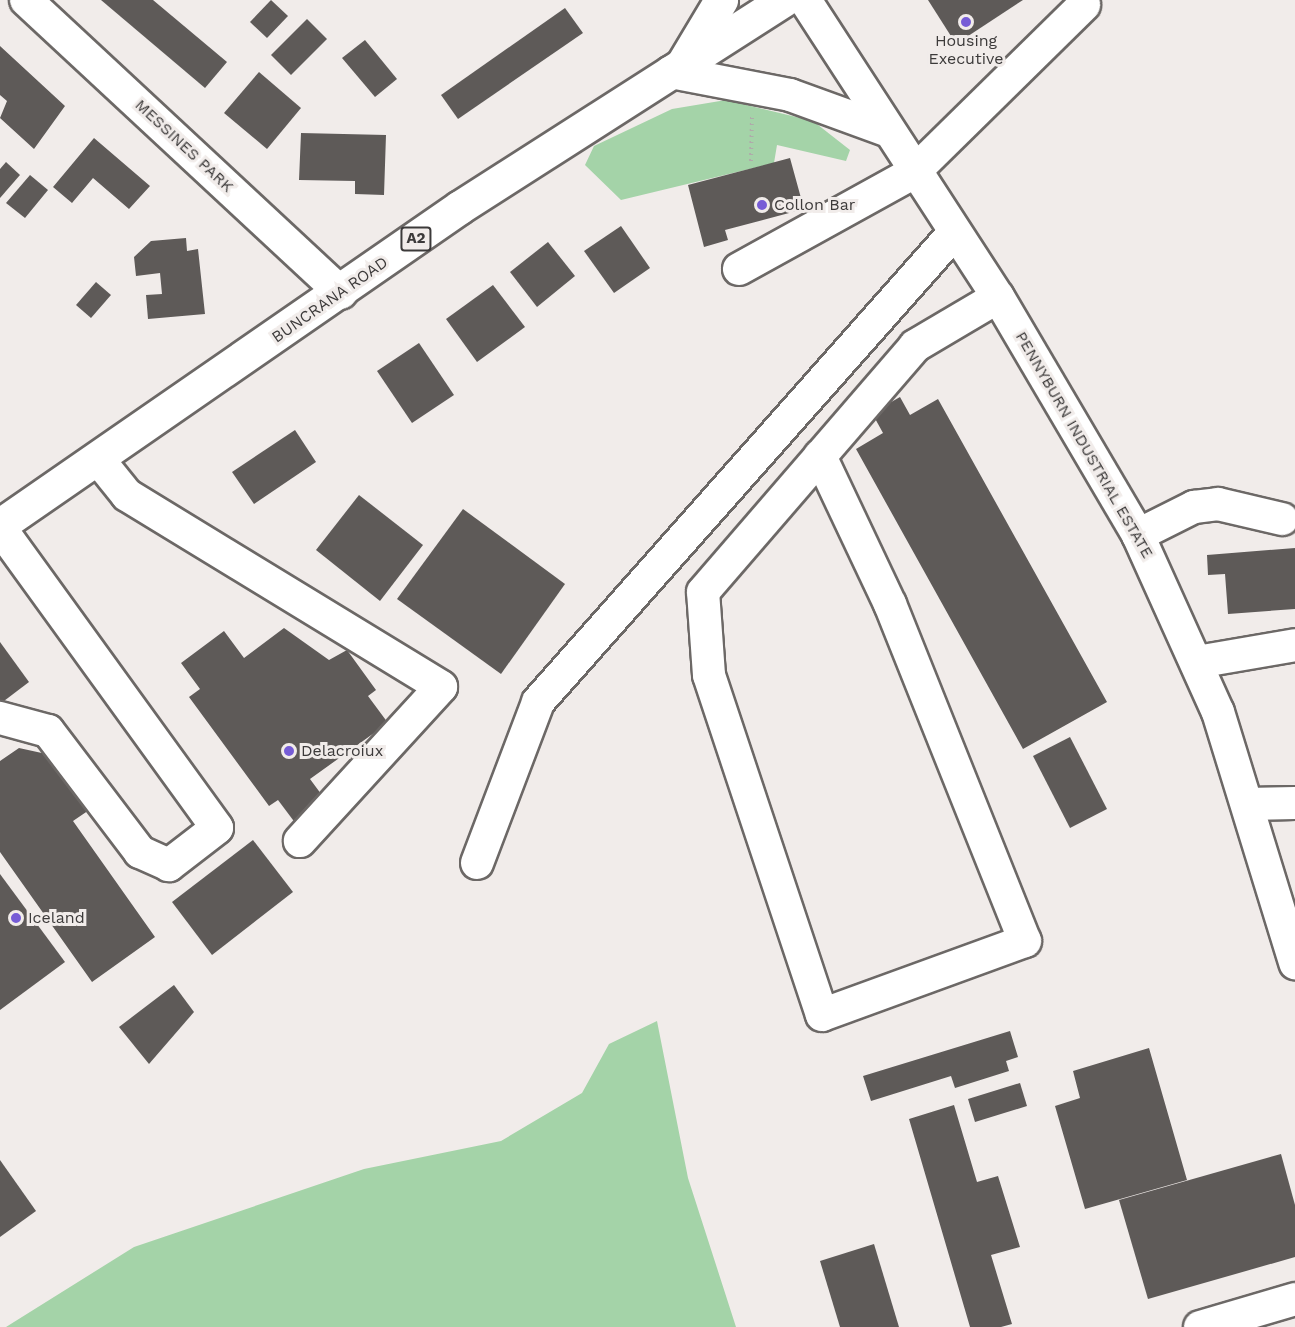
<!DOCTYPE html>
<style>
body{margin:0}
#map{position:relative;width:1295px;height:1327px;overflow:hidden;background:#f1ecea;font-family:"Work Sans",sans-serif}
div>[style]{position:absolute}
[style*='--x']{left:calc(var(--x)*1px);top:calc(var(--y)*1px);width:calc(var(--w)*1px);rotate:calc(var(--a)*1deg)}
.green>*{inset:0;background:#a4d3a8}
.building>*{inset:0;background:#5e5a58}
.path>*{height:4px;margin-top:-2px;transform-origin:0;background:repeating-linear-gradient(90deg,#afabaa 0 1.5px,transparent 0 6px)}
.roads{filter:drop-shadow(2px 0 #6c6866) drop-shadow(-2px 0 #6c6866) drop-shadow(0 2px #6c6866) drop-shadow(0 -2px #6c6866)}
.minor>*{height:32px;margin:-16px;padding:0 16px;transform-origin:16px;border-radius:16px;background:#fff}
.major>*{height:33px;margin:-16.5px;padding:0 16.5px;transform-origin:16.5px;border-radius:16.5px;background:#fff}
.highway>*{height:33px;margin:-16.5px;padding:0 16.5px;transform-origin:16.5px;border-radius:16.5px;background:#fff}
.dots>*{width:16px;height:16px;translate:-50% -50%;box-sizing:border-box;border:3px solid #f1ecea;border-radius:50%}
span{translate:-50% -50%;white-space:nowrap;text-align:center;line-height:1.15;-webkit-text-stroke:6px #f1ecea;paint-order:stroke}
.shield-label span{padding:2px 4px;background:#f1ecea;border:2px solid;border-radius:4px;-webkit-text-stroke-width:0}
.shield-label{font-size:15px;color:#3c3a3a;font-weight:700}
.poi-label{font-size:16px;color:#3c3a3a}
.left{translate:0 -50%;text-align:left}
.street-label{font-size:16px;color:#3c3a3a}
</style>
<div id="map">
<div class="green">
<div style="clip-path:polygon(726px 100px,813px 121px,850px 150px,846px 161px,777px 145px,774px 163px,621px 200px,585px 165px,594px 146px,672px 109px)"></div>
<div style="clip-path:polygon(657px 1021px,688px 1178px,736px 1327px,6px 1327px,134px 1247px,364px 1169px,501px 1141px,582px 1093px,609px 1044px)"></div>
</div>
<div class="building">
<div style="clip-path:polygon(101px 0,153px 0,227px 62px,205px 88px)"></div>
<div style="clip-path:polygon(271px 0,288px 16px,267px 38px,250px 22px)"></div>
<div style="clip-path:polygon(928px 0,1023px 0,956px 44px)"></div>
<div style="clip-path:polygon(565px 8px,583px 33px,458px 119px,441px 95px)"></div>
<div style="clip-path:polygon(307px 19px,327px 39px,291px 75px,271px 55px)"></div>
<div style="clip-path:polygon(365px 40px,397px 79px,375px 97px,342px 58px)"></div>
<div style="clip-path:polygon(0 46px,65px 106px,34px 149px,0 118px,7px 101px,0 95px)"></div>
<div style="clip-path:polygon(259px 72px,301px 108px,267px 149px,224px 113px)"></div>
<div style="clip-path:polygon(301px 133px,386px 135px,384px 195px,355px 194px,355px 181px,299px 180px)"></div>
<div style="clip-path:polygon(94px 138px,150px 186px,129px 209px,93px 178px,72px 203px,53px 187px)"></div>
<div style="clip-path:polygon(790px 158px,804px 209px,725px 230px,728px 240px,704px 247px,688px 185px)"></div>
<div style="clip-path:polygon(6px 162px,20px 175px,0 198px,0 169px)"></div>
<div style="clip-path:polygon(30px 175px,48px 190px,25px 218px,6px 203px)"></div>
<div style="clip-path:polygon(621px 226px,650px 268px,614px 293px,584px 251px)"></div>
<div style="clip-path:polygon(186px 238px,187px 251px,198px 249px,205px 314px,148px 319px,146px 295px,162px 294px,160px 273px,136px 276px,134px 257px,151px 241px)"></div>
<div style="clip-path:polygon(548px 242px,575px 276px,537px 307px,510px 272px)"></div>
<div style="clip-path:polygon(96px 282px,111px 295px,91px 318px,76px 305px)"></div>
<div style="clip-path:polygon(493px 285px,525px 327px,477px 362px,446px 319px)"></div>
<div style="clip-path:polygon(419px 343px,454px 395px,412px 423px,377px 371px)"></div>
<div style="clip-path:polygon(900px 397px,910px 415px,938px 399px,1107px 702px,1023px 749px,856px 449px,883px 433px,872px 413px)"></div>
<div style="clip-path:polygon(295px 430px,316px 462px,254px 504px,232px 472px)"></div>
<div style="clip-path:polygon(359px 495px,423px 545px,380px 601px,316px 550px)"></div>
<div style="clip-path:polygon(463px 509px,565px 584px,501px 674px,397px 599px)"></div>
<div style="clip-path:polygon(1295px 548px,1295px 609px,1228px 614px,1225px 574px,1208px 575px,1207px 555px)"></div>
<div style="clip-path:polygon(284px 628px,329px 660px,347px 650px,376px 690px,368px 696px,388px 723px,310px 779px,327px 802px,296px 824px,278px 800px,269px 806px,189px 697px,200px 689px,181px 663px,224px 631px,244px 658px)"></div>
<div style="clip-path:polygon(0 642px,29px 682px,0 704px)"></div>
<div style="clip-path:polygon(1070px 737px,1107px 809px,1070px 828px,1033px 756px)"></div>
<div style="clip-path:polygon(19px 748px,60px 757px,95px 806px,73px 821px,155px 937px,92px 982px,0 852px,0 761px)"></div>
<div style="clip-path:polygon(253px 840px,293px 892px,212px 955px,172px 902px)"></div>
<div style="clip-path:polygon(0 874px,65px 962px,0 1010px)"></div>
<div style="clip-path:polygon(174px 985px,194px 1012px,149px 1064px,119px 1027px)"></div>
<div style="clip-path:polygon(1010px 1031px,1018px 1057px,1006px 1061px,1009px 1071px,955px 1088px,951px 1076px,871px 1101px,863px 1076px)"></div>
<div style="clip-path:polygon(1149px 1048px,1187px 1180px,1085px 1209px,1055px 1106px,1080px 1098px,1073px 1071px)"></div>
<div style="clip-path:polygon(1020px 1083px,1027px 1106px,975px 1122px,968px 1099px)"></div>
<div style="clip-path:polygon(954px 1105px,977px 1182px,998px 1176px,1020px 1247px,991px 1255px,1012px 1324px,1001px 1327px,970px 1327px,909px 1119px)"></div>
<div style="clip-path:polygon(1281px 1154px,1295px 1205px,1295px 1257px,1148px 1299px,1119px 1200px)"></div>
<div style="clip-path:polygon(0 1160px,36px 1211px,0 1237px)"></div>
<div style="clip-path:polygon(874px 1244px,899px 1327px,840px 1327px,820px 1261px)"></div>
</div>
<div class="path">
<div style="--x:751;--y:161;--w:44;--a:-88.7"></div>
</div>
<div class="roads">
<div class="minor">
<div style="--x:26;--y:0;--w:430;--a:42.9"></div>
<div style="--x:805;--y:0;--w:354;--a:57"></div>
<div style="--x:998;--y:297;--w:276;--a:59.5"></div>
<div style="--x:1138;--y:535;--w:194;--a:65.7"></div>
<div style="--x:1218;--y:712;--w:263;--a:72.9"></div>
<div style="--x:671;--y:72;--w:121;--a:10.9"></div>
<div style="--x:790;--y:95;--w:102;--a:20"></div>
<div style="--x:739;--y:269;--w:199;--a:-28.9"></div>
<div style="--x:913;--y:173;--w:240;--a:-44.5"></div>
<div style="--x:820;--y:456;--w:164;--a:64.7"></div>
<div style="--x:890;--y:604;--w:363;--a:68.2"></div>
<div style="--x:1025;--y:941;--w:216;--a:160"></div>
<div style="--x:822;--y:1015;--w:358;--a:-108.4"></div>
<div style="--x:709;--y:675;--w:83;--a:-94.1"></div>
<div style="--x:703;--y:592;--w:325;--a:-49.2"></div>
<div style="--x:915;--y:346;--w:96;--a:-30.6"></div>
<div style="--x:98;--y:459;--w:46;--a:51.1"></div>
<div style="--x:127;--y:495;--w:368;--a:31.4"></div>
<div style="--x:441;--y:687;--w:209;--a:132.5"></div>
<div style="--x:0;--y:528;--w:370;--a:54.1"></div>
<div style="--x:217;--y:828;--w:61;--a:142.4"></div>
<div style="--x:169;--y:865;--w:32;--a:-156"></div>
<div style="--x:140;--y:852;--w:152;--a:-127.2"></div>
<div style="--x:48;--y:731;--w:50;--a:-164.8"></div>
<div style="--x:1138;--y:535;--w:63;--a:-26.6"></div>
<div style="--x:1194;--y:507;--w:24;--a:-7"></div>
<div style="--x:1218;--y:504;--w:66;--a:13.2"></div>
<div style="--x:1197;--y:662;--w:99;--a:-9.8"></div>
<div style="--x:1247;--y:804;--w:48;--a:-1.2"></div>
<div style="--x:477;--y:863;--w:172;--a:-69.2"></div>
<div style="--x:538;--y:702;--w:625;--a:-48.43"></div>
<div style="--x:1200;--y:1327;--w:99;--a:-16.4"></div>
</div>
<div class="major">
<div style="--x:682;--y:65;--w:76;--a:-59"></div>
</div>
<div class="highway">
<div style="--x:0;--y:525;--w:559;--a:-34.66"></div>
<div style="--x:460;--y:207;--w:384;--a:-32.6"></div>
</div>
</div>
<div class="dots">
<div style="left:966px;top:22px;background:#765cd6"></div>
<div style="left:762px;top:205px;background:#765cd6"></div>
<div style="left:289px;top:751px;background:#765cd6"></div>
<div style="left:16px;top:918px;background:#765cd6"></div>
</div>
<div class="shield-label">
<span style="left:416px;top:239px">A2</span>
</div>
<div class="poi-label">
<span style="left:966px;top:50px">Housing<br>Executive</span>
<span class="left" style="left:774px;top:205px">Collon Bar</span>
<span class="left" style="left:301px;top:751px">Delacroiux</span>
<span class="left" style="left:28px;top:918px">Iceland</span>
</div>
<div class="street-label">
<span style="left:184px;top:146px;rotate:43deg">MESSINES PARK</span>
<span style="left:330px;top:300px;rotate:-35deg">BUNCRANA ROAD</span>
<span style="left:1084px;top:445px;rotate:60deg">PENNYBURN INDUSTRIAL ESTATE</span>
</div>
</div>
